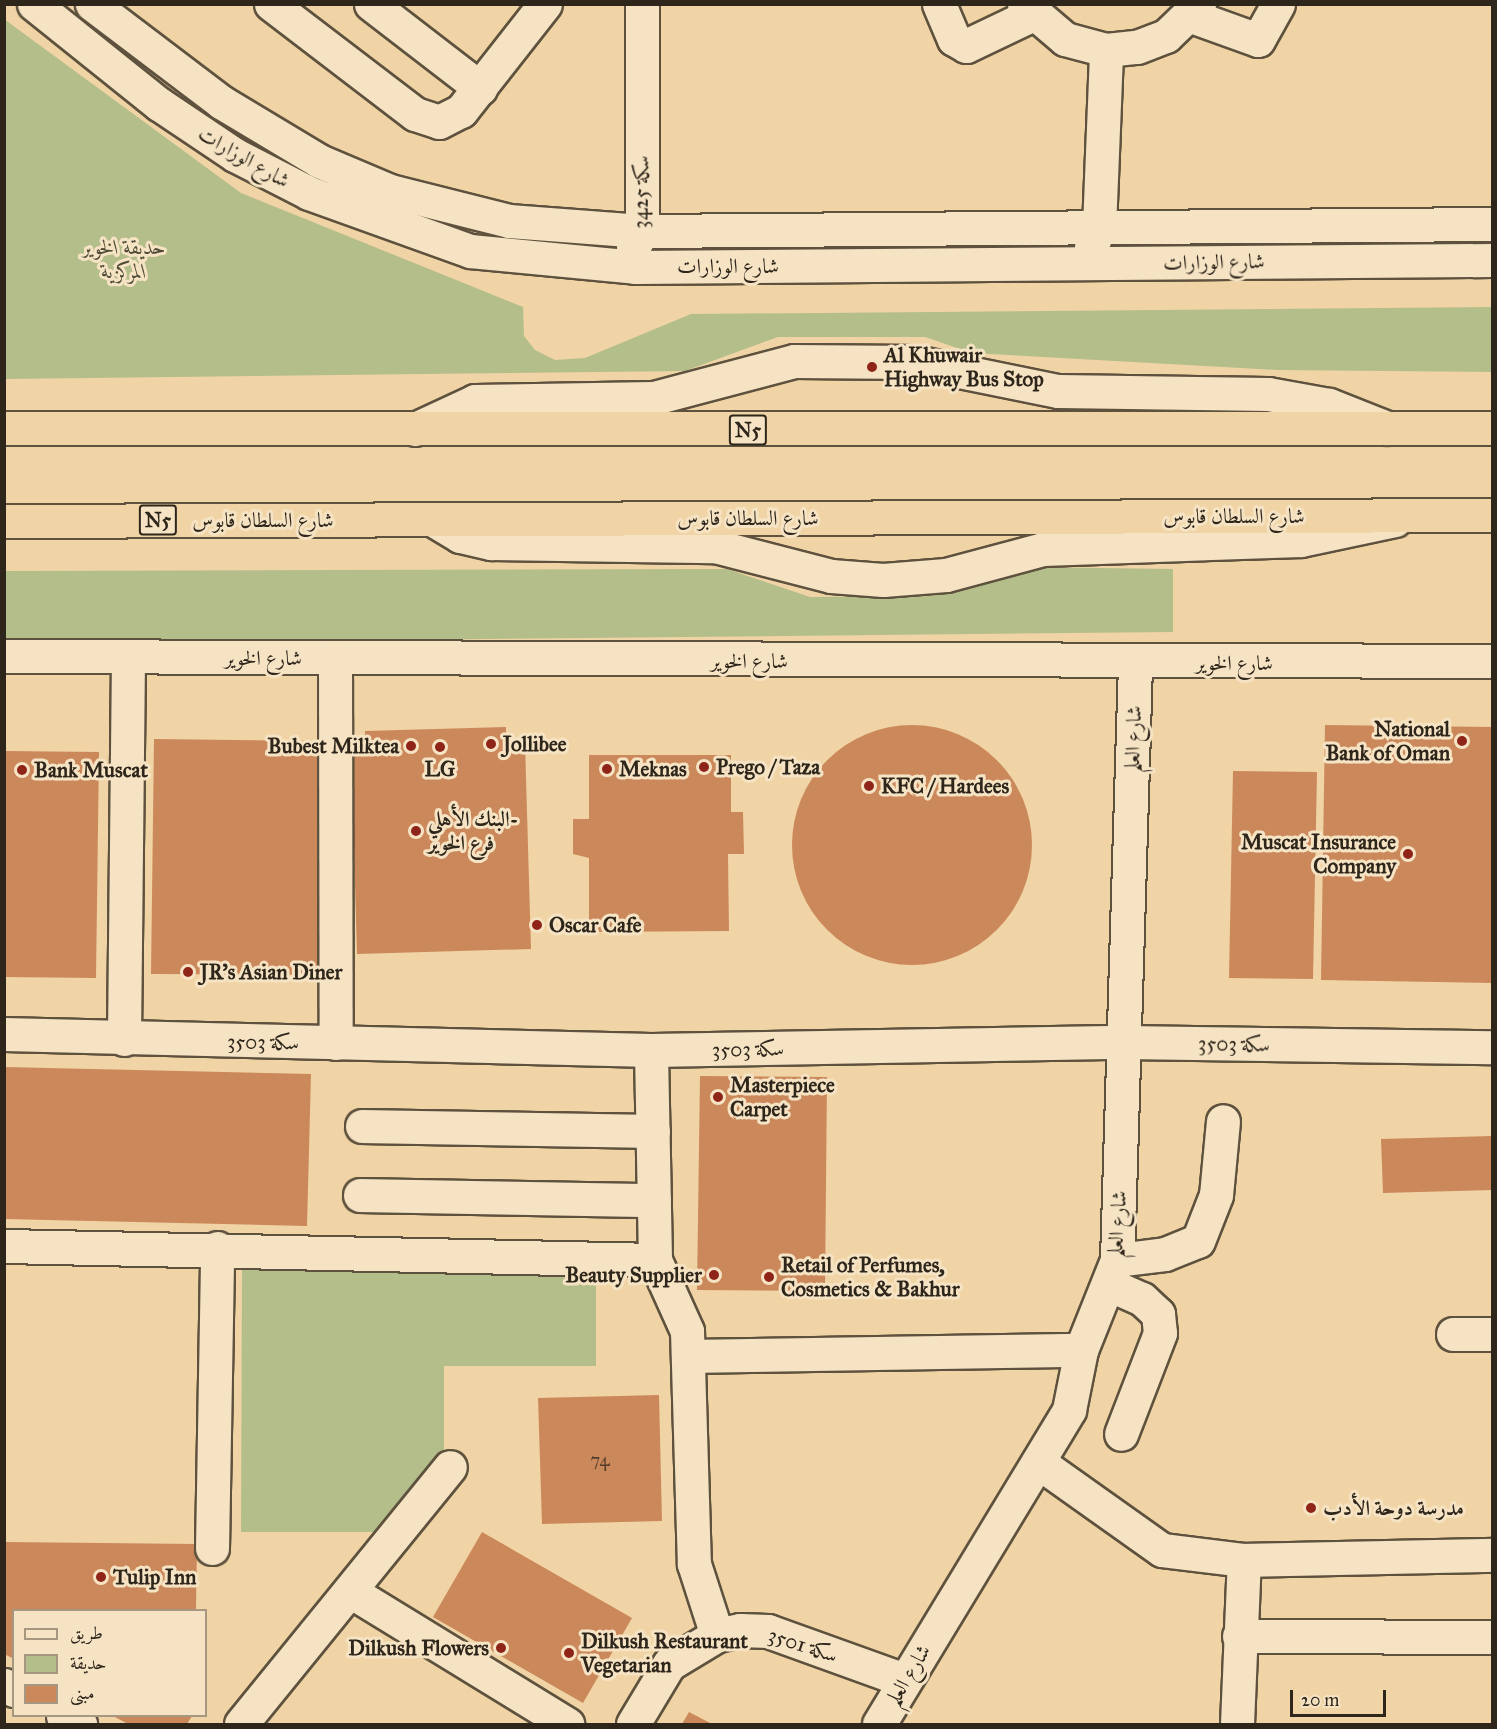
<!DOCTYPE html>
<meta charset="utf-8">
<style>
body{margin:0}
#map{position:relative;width:1497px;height:1729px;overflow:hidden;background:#f0d4a5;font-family:"IM FELL Great Primer",Amiri,serif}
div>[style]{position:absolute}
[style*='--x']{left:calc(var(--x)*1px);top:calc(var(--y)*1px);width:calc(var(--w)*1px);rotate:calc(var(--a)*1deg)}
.green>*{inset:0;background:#b4be8b}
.building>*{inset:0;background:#cb885b}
.round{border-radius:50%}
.roads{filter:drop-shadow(2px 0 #5e523e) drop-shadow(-2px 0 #5e523e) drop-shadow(0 2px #5e523e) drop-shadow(0 -2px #5e523e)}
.minor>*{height:33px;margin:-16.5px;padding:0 16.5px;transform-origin:16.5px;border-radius:16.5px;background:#f5e3c4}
.highway>*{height:33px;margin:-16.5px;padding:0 16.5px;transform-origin:16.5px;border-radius:16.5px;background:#f0d4a5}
.dots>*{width:16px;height:16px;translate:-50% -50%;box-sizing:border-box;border:3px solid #f5e3c4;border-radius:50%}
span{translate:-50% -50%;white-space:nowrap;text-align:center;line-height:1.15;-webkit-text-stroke:6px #f5e3c4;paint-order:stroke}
.number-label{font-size:18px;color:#553e2b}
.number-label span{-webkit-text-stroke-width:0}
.shield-label span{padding:2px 4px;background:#f5e3c4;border:2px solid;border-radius:4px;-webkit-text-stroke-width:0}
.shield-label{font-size:20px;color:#2e261b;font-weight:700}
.street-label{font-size:21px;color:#2e261b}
.park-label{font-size:21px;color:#504c37;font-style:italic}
.poi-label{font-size:21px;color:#2e261b;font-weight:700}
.left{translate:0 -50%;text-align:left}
.right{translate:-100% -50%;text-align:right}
.frame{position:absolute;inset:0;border:6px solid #2e261b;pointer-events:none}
.legend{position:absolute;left:12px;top:1609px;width:195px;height:108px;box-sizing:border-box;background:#f5e3c4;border:2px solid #a59780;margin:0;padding:8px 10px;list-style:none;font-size:18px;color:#2e261b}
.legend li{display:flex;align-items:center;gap:12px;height:30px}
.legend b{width:30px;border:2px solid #a59780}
.scale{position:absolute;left:1290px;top:1690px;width:96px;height:27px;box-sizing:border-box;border:3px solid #2e261b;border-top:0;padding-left:8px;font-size:18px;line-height:21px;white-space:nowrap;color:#2e261b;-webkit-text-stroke:4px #f5e3c4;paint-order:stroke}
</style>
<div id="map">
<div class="green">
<div style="clip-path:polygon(4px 19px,241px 193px,523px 307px,524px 336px,535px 350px,555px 360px,585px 358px,691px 314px,1492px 307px,1492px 372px,1278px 370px,972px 353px,925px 337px,778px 337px,685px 371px,5px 379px)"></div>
<div style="clip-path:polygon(1025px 567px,1173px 569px,1173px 632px,5px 644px,4px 571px,727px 569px,810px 597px,932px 596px)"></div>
<div style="clip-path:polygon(242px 1270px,596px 1271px,596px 1366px,444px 1366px,444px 1465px,391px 1532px,241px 1532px)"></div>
</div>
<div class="building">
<div style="clip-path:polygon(1325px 725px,1492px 727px,1492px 983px,1321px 980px)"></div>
<div class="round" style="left:792px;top:725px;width:240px;height:240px"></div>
<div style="clip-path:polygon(506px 727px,506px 744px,525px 743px,531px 949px,357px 954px,351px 745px,365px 745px,365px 731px)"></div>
<div style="clip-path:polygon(154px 739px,329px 741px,326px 975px,151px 974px)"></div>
<div style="clip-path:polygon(4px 751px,99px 752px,96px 978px,4px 977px)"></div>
<div style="clip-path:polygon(589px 755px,731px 755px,731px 812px,743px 812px,744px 854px,728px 854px,729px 931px,589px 932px,589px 858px,573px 854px,573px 819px,589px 819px)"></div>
<div style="clip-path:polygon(1233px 771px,1317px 772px,1313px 979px,1229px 978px)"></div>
<div style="clip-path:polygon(4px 1067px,311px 1074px,307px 1226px,4px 1219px)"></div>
<div style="clip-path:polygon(700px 1076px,827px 1077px,825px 1291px,697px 1290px)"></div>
<div style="clip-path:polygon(1492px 1136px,1492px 1190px,1383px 1193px,1381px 1139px)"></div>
<div style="clip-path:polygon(659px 1395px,662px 1521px,542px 1524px,538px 1398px)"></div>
<div style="clip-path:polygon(482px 1532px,632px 1618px,583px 1703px,433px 1617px)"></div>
<div style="clip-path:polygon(4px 1542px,197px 1544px,196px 1610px,14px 1610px,14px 1659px,4px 1654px)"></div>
<div style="clip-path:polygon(689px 1712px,712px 1724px,682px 1724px)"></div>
<div style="clip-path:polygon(113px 1716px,192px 1716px,187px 1724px,128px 1724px)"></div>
</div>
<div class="roads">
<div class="minor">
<div style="--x:34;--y:4;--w:160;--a:38.7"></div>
<div style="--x:159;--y:104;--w:92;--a:33.9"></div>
<div style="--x:235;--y:155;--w:83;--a:27.2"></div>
<div style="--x:309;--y:193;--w:171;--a:19.8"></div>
<div style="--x:470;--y:251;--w:166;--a:5.5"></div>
<div style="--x:635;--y:267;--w:857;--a:-0.47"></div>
<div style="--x:92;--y:4;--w:162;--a:37.2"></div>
<div style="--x:221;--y:102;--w:114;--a:31"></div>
<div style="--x:319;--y:161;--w:77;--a:22.9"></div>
<div style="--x:390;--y:191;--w:123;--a:14.1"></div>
<div style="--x:509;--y:221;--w:133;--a:4.3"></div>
<div style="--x:642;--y:231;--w:850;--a:-0.47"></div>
<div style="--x:271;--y:4;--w:181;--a:37.4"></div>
<div style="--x:415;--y:114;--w:25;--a:18"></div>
<div style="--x:439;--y:122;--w:25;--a:-27"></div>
<div style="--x:461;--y:111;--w:136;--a:-51.9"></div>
<div style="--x:371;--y:4;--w:138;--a:37.6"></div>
<div style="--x:939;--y:4;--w:38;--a:67"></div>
<div style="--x:954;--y:39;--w:14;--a:30"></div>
<div style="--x:966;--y:46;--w:72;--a:-25.5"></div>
<div style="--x:1024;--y:4;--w:54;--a:40.5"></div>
<div style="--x:1065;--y:39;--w:42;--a:15"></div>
<div style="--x:1106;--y:50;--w:31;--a:-6"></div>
<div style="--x:1137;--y:47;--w:31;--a:-21"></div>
<div style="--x:1166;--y:36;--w:46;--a:-44.1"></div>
<div style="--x:1191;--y:16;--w:71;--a:19.7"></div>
<div style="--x:1258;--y:40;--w:41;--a:-60.9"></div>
<div style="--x:1091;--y:247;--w:21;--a:-67"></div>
<div style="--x:1099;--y:228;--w:178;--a:-87.7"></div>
<div style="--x:633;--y:248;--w:19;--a:-62"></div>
<div style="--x:642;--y:231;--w:227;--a:-90"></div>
<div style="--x:415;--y:429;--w:66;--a:-25"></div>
<div style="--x:475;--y:401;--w:179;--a:-1"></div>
<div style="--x:654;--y:398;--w:145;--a:-14.8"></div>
<div style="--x:794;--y:361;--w:121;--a:0.5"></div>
<div style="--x:915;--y:362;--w:146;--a:11.5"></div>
<div style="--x:1058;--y:391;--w:210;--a:0.8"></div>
<div style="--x:1268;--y:394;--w:62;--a:10.2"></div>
<div style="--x:1329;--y:405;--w:62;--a:21.6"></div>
<div style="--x:432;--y:519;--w:33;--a:31"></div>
<div style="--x:460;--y:536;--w:32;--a:13"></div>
<div style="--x:491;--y:543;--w:224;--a:0.8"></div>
<div style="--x:715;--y:546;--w:120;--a:14.5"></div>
<div style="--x:831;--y:576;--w:52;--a:4.4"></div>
<div style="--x:883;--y:580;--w:63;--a:-4.5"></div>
<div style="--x:946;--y:575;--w:100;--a:-15"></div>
<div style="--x:1043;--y:549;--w:258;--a:-2"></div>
<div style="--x:1301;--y:540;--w:96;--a:-12"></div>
<div style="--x:4;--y:656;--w:1488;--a:0.19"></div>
<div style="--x:335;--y:658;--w:385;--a:89.9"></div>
<div style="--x:4;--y:1034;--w:647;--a:1.42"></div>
<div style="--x:651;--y:1050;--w:473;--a:-1"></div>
<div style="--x:1124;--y:1042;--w:368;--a:0.8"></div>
<div style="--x:124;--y:1039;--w:382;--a:-89.4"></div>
<div style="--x:362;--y:1126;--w:291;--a:1"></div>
<div style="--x:360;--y:1195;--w:294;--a:1"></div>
<div style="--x:4;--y:1246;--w:651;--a:1.23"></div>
<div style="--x:655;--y:1260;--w:210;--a:-91.1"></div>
<div style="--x:655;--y:1260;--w:78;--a:65.7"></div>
<div style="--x:687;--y:1331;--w:233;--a:88.3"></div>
<div style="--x:694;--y:1564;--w:75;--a:72.1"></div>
<div style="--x:1117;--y:1260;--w:48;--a:-7.1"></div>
<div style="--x:1165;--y:1254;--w:35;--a:-22"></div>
<div style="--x:1198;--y:1241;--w:49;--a:-68.6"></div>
<div style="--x:1216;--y:1195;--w:74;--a:-84.6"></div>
<div style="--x:1108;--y:1284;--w:37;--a:24"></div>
<div style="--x:1142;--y:1299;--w:22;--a:43"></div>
<div style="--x:1158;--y:1314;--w:19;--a:84"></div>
<div style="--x:1160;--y:1333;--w:108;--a:111.1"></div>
<div style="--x:1453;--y:1334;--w:39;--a:0"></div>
<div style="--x:688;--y:1356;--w:393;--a:-0.9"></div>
<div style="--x:1038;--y:1462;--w:152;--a:35.4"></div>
<div style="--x:1162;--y:1550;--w:83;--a:7"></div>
<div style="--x:212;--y:1548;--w:300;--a:-89"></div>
<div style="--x:350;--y:1591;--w:255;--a:31.5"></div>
<div style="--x:1239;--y:1636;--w:253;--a:0.2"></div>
<div style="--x:4;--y:1685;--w:11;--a:27"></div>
<div style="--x:63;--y:1716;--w:19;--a:25"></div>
<div style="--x:241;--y:1724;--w:331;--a:-50.9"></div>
<div style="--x:633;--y:1724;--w:70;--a:-59"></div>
<div style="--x:669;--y:1664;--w:56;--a:-31.1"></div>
<div style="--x:717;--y:1635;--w:24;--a:-12"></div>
<div style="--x:740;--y:1630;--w:28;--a:2"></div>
<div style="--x:768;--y:1631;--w:145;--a:19.8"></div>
<div style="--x:879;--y:1724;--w:367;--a:-58.8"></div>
<div style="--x:1069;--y:1410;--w:61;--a:-78.7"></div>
<div style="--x:1081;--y:1350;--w:97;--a:-68.2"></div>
<div style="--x:1117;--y:1260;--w:596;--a:-88.27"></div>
<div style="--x:1237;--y:1724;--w:164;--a:-87.6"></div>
<div style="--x:1244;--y:1560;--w:248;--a:-1.2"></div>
</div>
<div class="highway">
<div style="--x:4;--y:428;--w:1488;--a:0"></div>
<div style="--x:4;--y:521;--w:1488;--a:-0.23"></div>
</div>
</div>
<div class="dots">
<div style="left:872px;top:367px;background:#8f2418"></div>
<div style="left:1462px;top:741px;background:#8f2418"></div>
<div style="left:491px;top:744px;background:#8f2418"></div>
<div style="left:411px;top:746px;background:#8f2418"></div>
<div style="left:440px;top:747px;background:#8f2418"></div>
<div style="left:704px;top:767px;background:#8f2418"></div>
<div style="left:607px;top:769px;background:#8f2418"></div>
<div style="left:22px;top:770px;background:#8f2418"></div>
<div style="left:869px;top:786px;background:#8f2418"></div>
<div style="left:416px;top:831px;background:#8f2418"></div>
<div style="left:1408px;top:854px;background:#8f2418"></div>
<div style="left:537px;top:925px;background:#8f2418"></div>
<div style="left:188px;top:972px;background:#8f2418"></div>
<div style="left:718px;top:1097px;background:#8f2418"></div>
<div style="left:714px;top:1275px;background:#8f2418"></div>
<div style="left:769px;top:1277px;background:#8f2418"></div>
<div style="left:1311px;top:1508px;background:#8f2418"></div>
<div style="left:101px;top:1577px;background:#8f2418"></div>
<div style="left:501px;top:1648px;background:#8f2418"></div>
<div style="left:569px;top:1653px;background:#8f2418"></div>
</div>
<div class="number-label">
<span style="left:600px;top:1460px">74</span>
</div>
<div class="shield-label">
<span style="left:748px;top:430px">N5</span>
<span style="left:158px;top:520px">N5</span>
</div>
<div class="street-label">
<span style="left:244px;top:157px;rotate:30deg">شارع الوزارات</span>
<span style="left:641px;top:192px;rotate:-89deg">سكة 3425</span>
<span style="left:1214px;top:262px;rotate:-1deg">شارع الوزارات</span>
<span style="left:728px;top:266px">شارع الوزارات</span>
<span style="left:1234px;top:516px">شارع السلطان قابوس</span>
<span style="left:748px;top:518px">شارع السلطان قابوس</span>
<span style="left:263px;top:520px">شارع السلطان قابوس</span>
<span style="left:263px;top:658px">شارع الخوير</span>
<span style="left:749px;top:661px">شارع الخوير</span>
<span style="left:1234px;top:663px">شارع الخوير</span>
<span style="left:1133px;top:739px;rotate:-88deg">شارع العلم</span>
<span style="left:263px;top:1042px;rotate:1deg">سكة 3503</span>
<span style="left:1234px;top:1044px;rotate:1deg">سكة 3503</span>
<span style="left:748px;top:1049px;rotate:-1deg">سكة 3503</span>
<span style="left:1117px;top:1224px;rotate:-86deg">شارع العلم</span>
<span style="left:803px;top:1645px;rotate:18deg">سكة 3501</span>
<span style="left:908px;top:1675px;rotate:-59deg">شارع العلم</span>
</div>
<div class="park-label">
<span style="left:124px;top:259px">حديقة الخوير<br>المركزية</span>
</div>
<div class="poi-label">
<span class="left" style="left:884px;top:367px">Al Khuwair<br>Highway Bus Stop</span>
<span class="right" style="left:1450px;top:741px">National<br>Bank of Oman</span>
<span class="left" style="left:503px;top:744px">Jollibee</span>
<span class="right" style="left:399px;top:746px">Bubest Milktea</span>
<span class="left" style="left:716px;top:767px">Prego / Taza</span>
<span style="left:440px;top:769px">LG</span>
<span class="left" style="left:619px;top:769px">Meknas</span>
<span class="left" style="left:34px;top:770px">Bank Muscat</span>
<span class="left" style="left:881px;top:786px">KFC / Hardees</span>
<span class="left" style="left:428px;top:831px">البنك الأهلي-<br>فرع الخوير</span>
<span class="right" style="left:1396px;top:854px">Muscat Insurance<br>Company</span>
<span class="left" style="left:549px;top:925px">Oscar Cafe</span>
<span class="left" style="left:200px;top:972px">JR's Asian Diner</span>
<span class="left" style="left:730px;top:1097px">Masterpiece<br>Carpet</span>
<span class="left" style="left:781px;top:1277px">Retail of Perfumes,<br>Cosmetics &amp; Bakhur</span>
<span class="right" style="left:702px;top:1275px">Beauty Supplier</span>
<span class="left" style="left:1323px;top:1508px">مدرسة دوحة الأدب</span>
<span class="left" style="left:113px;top:1577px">Tulip Inn</span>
<span class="left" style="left:581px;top:1653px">Dilkush Restaurant<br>Vegetarian</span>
<span class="right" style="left:489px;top:1648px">Dilkush Flowers</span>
</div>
<div class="frame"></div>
<ul class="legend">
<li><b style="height:8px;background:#f5e3c4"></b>طريق</li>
<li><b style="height:16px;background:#b4be8b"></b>حديقة</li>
<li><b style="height:16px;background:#cb885b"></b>مبنى</li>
</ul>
<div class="scale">20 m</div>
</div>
